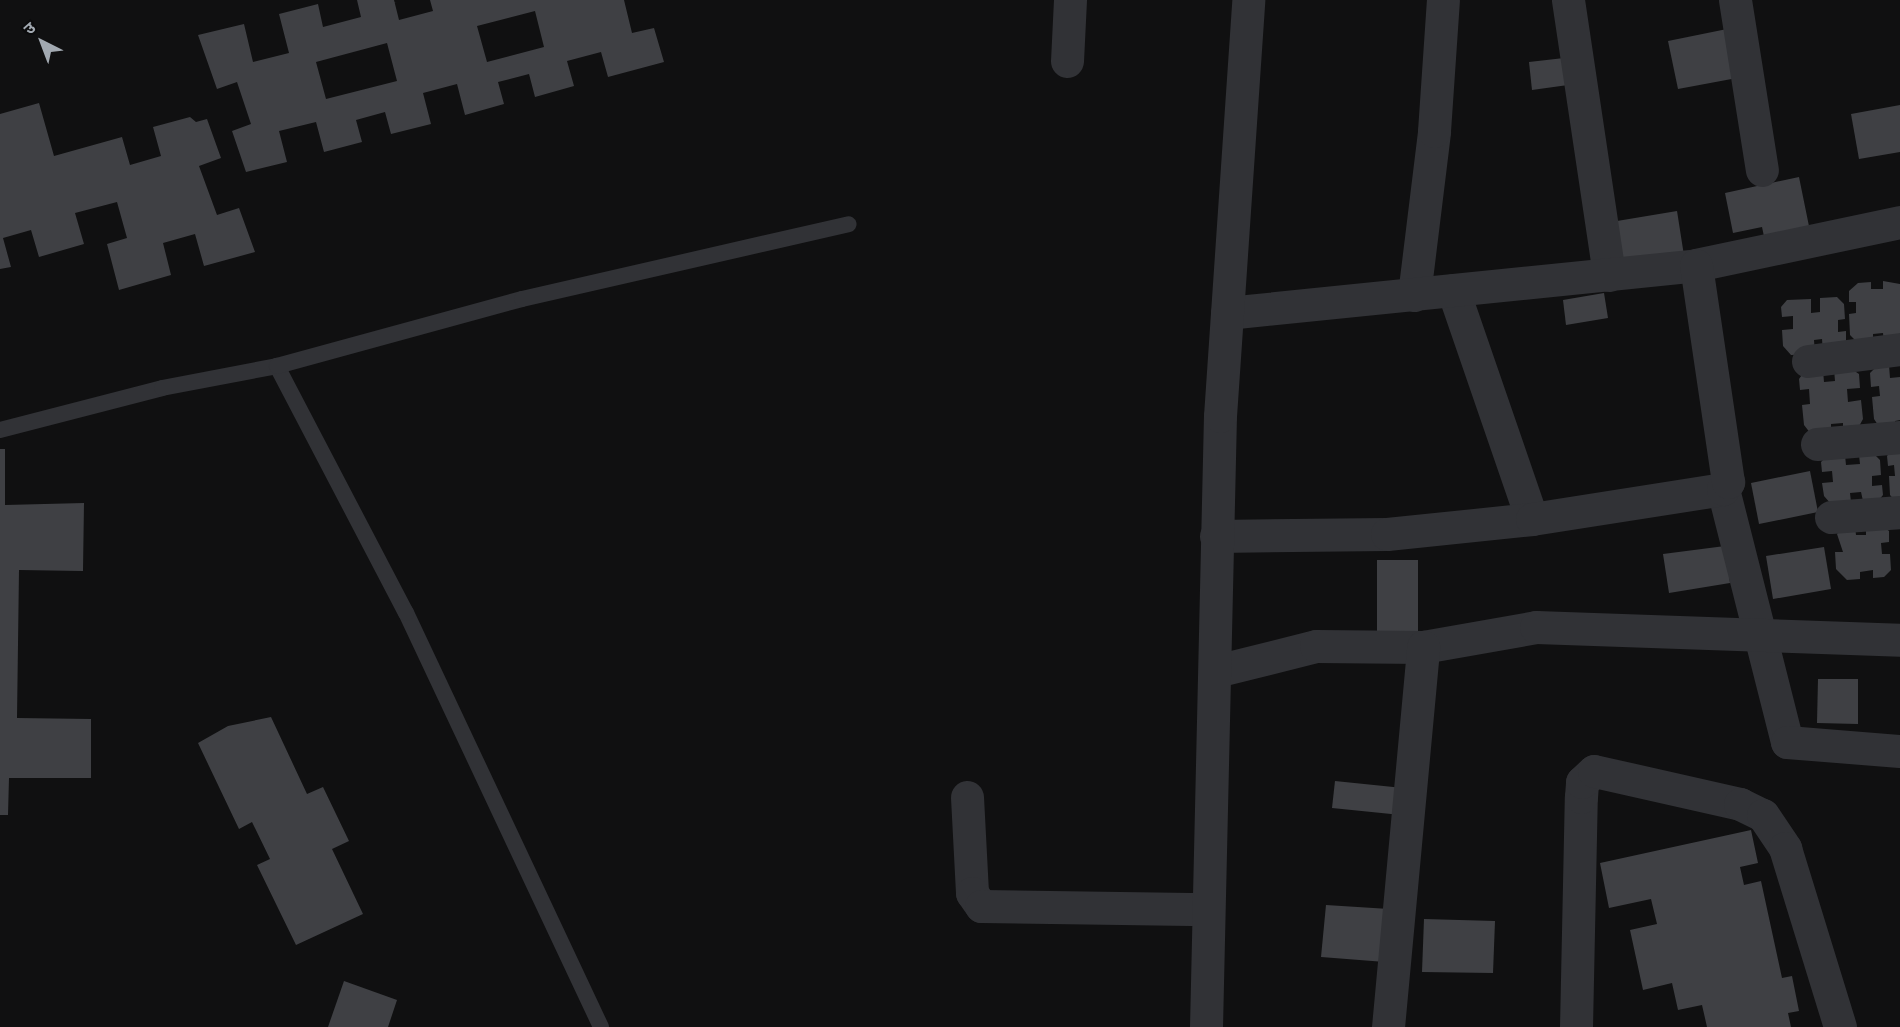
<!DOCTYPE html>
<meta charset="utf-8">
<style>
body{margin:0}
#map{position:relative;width:1900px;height:1027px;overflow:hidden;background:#101011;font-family:Signika,"Noto Sans Devanagari",sans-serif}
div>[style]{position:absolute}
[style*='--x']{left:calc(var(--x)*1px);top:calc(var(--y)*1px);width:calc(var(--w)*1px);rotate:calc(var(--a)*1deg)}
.building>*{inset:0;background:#3f4044}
.lane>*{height:16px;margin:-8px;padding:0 8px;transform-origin:8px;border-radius:8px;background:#313236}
.street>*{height:33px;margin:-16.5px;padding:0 16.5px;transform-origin:16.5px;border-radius:16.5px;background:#313236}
span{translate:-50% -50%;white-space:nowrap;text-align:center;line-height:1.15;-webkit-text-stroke:4.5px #0b0b0c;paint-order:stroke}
.north{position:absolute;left:12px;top:12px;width:60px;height:60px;-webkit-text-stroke:4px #0b0b0c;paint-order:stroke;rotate:318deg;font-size:16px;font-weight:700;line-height:24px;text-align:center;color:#a2a9b1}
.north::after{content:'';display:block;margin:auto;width:21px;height:27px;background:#a2a9b1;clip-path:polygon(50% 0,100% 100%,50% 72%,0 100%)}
</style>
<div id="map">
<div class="building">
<div style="clip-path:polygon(evenodd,357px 0,394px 0,399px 20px,433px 11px,430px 0,624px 0,632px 33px,654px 28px,664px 62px,608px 77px,601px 52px,567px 61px,574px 86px,535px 97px,529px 74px,498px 82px,504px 104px,465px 115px,457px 84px,423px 93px,431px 124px,391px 134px,385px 112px,356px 120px,362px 142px,324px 152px,316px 122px,279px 131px,287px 162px,246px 172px,232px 131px,251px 124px,237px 82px,217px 89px,198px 35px,244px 24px,253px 62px,289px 53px,279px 14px,318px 4px,323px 27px,361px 17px,357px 0,535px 11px,544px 47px,487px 62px,477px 26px,535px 11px,357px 0,387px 43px,397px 81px,326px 99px,316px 62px,387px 43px)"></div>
<div style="clip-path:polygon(1727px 29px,1737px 78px,1678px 89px,1668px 41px)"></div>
<div style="clip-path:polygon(1564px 58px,1568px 85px,1532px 90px,1529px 62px)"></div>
<div style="clip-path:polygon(39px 103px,54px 156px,122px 137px,130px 165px,161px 156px,153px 127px,190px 117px,196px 122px,207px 119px,221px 158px,199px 166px,217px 215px,239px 208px,255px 252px,204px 266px,195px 234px,163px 243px,171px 275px,119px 290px,107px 244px,127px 238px,117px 202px,75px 213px,84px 244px,39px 257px,31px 230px,3px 238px,11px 267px,0 269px,0 114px)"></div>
<div style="clip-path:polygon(1900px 105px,1900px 152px,1859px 159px,1851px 114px)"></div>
<div style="clip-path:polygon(1799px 177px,1811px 236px,1766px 246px,1762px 227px,1733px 233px,1725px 193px)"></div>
<div style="clip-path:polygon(1677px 211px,1685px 262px,1625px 272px,1617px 221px)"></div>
<div style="clip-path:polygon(1883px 281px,1900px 284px,1900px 343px,1884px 344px,1883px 333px,1873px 334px,1873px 344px,1859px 344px,1850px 335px,1849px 314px,1856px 313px,1856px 302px,1849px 302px,1849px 291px,1858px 283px,1871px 282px,1871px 289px,1883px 289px)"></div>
<div style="clip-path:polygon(1604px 293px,1608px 318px,1566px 325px,1563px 300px)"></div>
<div style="clip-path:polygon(1837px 297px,1844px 304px,1845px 319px,1838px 320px,1838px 332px,1846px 331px,1846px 343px,1823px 353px,1822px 339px,1814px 340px,1815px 354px,1791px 355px,1783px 346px,1782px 330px,1793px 329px,1793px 316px,1782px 317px,1781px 307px,1787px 300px,1811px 299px,1811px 313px,1820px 312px,1820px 298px)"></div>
<div style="clip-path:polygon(1889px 365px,1890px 378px,1900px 377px,1900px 420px,1895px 421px,1896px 427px,1880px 428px,1874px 419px,1872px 397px,1880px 396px,1879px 386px,1871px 387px,1870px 373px,1877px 366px)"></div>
<div style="clip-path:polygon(1850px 368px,1859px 374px,1860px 388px,1847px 389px,1848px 402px,1861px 400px,1863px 419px,1857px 430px,1843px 431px,1843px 423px,1831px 424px,1831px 432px,1811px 434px,1804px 425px,1802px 405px,1810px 404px,1809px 389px,1800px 390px,1799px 379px,1804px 372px,1823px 370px,1824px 382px,1835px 381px,1834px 369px)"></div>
<div style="clip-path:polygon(0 449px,5px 449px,5px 505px,84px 503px,83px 571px,19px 570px,17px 718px,91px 719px,91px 778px,9px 778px,8px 815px,0 815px)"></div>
<div style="clip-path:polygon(1900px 449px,1900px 501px,1896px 502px,1890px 495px,1889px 476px,1895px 476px,1894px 465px,1888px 466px,1887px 456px,1892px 450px)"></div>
<div style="clip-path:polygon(1874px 454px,1880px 460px,1881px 475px,1872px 476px,1872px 486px,1882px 485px,1883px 495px,1878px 501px,1863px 501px,1861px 492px,1850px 493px,1851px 502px,1831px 504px,1824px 496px,1822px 483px,1833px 482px,1832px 471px,1822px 472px,1821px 462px,1827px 456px,1845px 455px,1846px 465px,1860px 464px,1859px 455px)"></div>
<div style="clip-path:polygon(1810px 471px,1818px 512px,1759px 524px,1751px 483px)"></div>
<div style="clip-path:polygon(1881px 525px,1889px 531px,1889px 542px,1881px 543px,1882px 554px,1890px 554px,1891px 570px,1884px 577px,1873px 578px,1873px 570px,1860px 572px,1860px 579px,1847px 580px,1836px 569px,1835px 552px,1843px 552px,1837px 534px,1843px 527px,1855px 527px,1856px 535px,1866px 535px,1866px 526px)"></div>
<div style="clip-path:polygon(1725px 546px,1730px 583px,1669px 593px,1663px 554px)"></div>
<div style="clip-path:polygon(1824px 547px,1831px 589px,1773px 599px,1766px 556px)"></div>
<div style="clip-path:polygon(1377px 560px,1418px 560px,1418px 638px,1377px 639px)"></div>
<div style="clip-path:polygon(1818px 679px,1858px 679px,1858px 724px,1817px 723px)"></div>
<div style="clip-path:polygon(271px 717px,307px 794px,323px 787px,349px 841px,332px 849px,363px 914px,296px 945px,257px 865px,270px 859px,252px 822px,239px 829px,198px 743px,228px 726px)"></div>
<div style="clip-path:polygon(1335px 781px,1403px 788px,1401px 815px,1332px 808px)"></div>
<div style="clip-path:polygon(1751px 830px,1758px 863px,1740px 867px,1744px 885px,1761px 881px,1782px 978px,1792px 976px,1799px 1011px,1788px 1013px,1791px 1027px,1707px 1027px,1702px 1005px,1678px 1010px,1672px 983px,1643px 990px,1630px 930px,1657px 924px,1651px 899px,1609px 908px,1600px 863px)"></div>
<div style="clip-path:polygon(1326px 905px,1389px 909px,1385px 962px,1321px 957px)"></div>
<div style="clip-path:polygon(1424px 919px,1495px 921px,1493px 973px,1422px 972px)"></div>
<div style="clip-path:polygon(344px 981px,397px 1000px,388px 1027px,328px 1027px)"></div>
</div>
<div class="lane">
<div style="--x:0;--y:430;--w:167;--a:-14.5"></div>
<div style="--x:162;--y:388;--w:117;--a:-10.8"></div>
<div style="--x:601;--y:1027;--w:458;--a:-115.2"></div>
<div style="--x:406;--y:613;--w:279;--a:-117.6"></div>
<div style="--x:277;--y:366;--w:254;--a:-15.3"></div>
<div style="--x:522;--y:299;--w:335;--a:-12.9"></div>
</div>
<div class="street">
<div style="--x:1568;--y:0;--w:278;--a:81.5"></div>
<div style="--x:1735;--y:0;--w:172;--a:81"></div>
<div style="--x:1067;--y:61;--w:61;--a:-87.2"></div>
<div style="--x:1453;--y:290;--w:242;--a:71"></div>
<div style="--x:1414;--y:295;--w:165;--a:-83"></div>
<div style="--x:1434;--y:131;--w:131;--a:-86.1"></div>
<div style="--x:1227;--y:313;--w:471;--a:-5.8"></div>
<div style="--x:1696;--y:265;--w:208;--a:-11.9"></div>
<div style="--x:1808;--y:361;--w:93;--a:-7.4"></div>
<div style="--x:1817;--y:444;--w:83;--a:-4.8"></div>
<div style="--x:1723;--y:489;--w:261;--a:75.8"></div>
<div style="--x:1787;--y:742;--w:113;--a:4.6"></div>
<div style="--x:1831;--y:517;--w:69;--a:-4.1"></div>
<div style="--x:1216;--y:536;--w:171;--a:-0.7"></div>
<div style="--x:1387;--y:534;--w:146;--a:-5.9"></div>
<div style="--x:1532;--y:519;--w:193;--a:-8.9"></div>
<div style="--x:1723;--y:489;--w:9;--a:-54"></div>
<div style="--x:1728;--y:482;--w:219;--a:-98.4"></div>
<div style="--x:1216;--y:671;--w:103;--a:-14"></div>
<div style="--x:1316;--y:646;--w:107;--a:0.5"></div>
<div style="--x:1423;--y:647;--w:115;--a:-10"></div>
<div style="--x:1536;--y:627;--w:364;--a:2"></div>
<div style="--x:967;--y:797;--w:96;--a:87"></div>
<div style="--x:972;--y:893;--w:16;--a:55"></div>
<div style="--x:981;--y:906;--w:227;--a:0.8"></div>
<div style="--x:1206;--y:1027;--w:611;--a:-88.69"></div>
<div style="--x:1220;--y:416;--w:417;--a:-86.1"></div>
<div style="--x:1388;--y:1027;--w:382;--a:-84.7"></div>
<div style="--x:1576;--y:1027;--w:230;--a:-88.8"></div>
<div style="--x:1581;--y:797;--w:15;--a:-86"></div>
<div style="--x:1582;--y:782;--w:16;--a:-43"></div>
<div style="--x:1594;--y:771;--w:150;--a:12.7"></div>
<div style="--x:1740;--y:804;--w:25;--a:26"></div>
<div style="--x:1763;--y:815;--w:40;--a:56"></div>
<div style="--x:1785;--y:848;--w:187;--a:72.9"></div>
</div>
<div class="north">उ</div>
</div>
